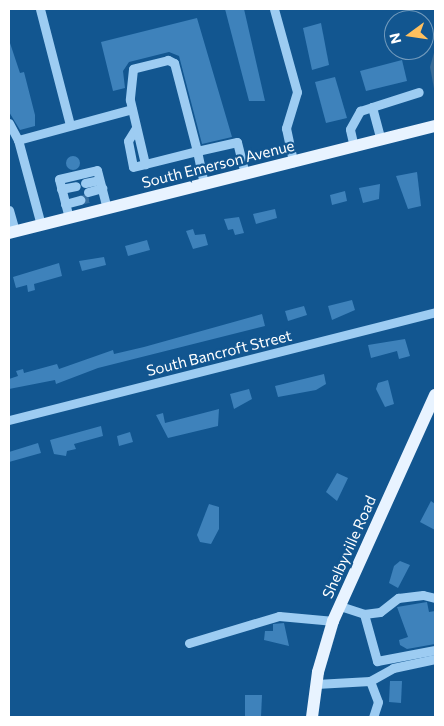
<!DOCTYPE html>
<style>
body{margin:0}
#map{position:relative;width:444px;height:726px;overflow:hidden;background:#125690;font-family:Commissioner,sans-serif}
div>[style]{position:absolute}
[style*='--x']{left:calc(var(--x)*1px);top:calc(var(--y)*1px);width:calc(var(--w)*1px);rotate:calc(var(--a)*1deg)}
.water>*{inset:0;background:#3a6c96}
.building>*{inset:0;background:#3e82bb}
.round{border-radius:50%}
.minor-tunnel>*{height:9px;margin-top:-4.5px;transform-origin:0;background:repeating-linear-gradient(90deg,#366fa1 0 9px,transparent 0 13.5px)}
.minor>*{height:9px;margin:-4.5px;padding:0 4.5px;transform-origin:4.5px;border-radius:4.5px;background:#9dccf2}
.major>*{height:12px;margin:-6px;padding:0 6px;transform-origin:6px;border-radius:6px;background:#e8f3ff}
span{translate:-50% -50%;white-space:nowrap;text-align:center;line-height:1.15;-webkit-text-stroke:4.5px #125690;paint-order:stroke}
.street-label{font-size:15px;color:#fff}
.frame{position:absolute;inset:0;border:10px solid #fff;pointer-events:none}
.north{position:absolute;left:384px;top:10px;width:50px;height:50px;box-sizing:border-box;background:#125690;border:1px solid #719abc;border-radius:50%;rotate:256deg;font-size:14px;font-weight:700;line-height:20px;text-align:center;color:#fff}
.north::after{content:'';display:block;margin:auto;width:18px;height:22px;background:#ffc05e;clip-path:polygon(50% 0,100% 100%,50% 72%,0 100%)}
</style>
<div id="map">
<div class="water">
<div style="clip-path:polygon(435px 49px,435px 94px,430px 67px)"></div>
</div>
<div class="building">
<div style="clip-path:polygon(225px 9px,244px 9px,265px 101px,249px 101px)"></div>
<div style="clip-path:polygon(197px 18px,232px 137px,202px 144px,179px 56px,169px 52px,129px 62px,123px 71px,125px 88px,113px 91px,101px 42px)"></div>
<div style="clip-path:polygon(321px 23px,329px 65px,312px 70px,303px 28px)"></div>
<div style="clip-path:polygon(9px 40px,20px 73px,24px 72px,35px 115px,35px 126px,20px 130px,9px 112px)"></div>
<div style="clip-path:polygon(402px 60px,407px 81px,366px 91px,360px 71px)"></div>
<div style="clip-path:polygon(335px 77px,347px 118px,326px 123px,315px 82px)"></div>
<div class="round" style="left:66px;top:156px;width:14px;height:14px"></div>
<div style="clip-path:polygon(417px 172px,421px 206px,408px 209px,396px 176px)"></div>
<div style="clip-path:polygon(380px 184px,379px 199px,363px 203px,359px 188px)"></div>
<div style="clip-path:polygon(345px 191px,347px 201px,332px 205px,330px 195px)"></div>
<div style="clip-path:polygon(275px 209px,277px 218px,256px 224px,253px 214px)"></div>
<div style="clip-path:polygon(239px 217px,244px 233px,235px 235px,233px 229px,228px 230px,224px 219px)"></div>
<div style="clip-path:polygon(193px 229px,195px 235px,205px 234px,208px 245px,193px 249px,186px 231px)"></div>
<div style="clip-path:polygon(147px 240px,150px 250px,128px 256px,125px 246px)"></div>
<div style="clip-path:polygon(104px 257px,106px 265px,82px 271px,79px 261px)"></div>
<div style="clip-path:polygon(59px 263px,62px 276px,34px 284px,35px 290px,28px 292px,27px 285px,16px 288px,13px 277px)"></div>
<div style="clip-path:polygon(352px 300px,355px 310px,332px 320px,328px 306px)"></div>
<div style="clip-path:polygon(304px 306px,307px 315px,288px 321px,285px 311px)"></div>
<div style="clip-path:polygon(262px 314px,265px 326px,98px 368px,56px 384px,55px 380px,9px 389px,9px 379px,18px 376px,16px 371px,23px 369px,24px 373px,57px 364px,59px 369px,113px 350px,114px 354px,144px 347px)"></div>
<div style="clip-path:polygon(405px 339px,410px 356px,399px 359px,397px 351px,371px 358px,368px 345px)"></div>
<div style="clip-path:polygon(324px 374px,326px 384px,316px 390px,278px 397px,275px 386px)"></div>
<div style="clip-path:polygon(388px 380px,394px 404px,385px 407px,376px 389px,378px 383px)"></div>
<div style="clip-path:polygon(249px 389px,252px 399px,234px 409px,230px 394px)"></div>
<div style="clip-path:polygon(219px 409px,218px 426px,168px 438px,156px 415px,163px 413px,165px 423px)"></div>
<div style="clip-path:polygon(101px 426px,103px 436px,74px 444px,76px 449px,67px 451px,66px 456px,54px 454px,50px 440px)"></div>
<div style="clip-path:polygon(130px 432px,133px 442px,119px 446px,117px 436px)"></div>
<div style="clip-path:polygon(38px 443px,41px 453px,9px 462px,9px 452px)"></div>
<div style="clip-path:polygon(337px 473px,348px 478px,337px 501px,326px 492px)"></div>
<div style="clip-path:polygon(431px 501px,435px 504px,435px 530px,420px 522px)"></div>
<div style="clip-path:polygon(209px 504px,219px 507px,219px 529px,211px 544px,200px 542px,197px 535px)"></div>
<div style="clip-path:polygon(400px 561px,410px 565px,398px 588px,389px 583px,394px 566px)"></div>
<div style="clip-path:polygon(427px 602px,429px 612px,435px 611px,435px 644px,407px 649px,400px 645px,399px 640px,408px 637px,397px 607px)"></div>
<div style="clip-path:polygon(284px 623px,289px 646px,264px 640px,265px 631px,273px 631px,273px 624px)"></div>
<div style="clip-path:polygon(390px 681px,402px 681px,401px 703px,389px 702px)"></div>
<div style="clip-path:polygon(245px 695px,262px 695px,261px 717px,245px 717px)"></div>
</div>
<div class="minor-tunnel">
<div style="--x:80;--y:200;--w:9;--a:-13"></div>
</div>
<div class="minor">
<div style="--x:40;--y:9;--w:120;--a:75.5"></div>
<div style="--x:274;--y:9;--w:86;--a:74.5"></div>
<div style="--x:297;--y:92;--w:38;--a:107"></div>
<div style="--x:286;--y:128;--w:35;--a:78"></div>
<div style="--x:372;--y:107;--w:49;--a:-17.7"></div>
<div style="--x:9;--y:123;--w:19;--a:62"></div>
<div style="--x:136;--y:128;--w:15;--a:122"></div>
<div style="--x:128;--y:141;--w:26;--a:79"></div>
<div style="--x:133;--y:167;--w:12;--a:-14"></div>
<div style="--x:354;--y:147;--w:18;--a:-103"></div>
<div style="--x:350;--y:129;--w:21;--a:-61"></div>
<div style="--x:360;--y:111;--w:13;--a:-18"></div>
<div style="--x:372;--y:107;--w:34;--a:75"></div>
<div style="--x:85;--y:183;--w:14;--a:-12"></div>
<div style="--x:204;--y:184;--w:34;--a:-102"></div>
<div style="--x:197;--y:151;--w:91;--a:-104.6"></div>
<div style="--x:174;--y:63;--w:7;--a:-153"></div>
<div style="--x:168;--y:60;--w:36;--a:166"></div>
<div style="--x:133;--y:69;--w:31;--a:96"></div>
<div style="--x:130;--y:100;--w:66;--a:76.8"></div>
<div style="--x:145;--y:164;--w:54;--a:-14"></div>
<div style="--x:197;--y:151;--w:41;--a:-12.7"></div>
<div style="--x:237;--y:142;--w:33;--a:76"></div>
<div style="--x:61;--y:189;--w:15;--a:-11"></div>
<div style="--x:88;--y:192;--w:15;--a:-16"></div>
<div style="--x:65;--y:204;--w:16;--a:-15"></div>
<div style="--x:9;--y:210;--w:22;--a:74"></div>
<div style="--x:69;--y:218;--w:40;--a:-104.4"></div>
<div style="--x:59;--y:179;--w:39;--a:-13"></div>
<div style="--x:97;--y:170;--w:40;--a:75.6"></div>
<div style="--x:41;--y:225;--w:88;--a:-105.1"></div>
<div style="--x:18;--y:140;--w:118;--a:-15.2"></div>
<div style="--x:9;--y:420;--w:439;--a:-14.2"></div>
<div style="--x:340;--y:606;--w:25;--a:18"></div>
<div style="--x:364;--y:614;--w:16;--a:-7"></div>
<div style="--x:380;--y:612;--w:23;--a:-38"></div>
<div style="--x:398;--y:598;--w:25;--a:-7"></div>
<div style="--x:423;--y:595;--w:12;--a:14"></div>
<div style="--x:364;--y:614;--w:49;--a:74.5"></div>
<div style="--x:377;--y:661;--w:59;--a:-10.7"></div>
<div style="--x:189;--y:643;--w:94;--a:-16.7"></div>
<div style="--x:279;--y:616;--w:55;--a:5.2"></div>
<div style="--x:370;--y:681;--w:22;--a:69"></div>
<div style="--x:378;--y:702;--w:16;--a:108"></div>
<div style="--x:316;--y:684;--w:54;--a:-3.2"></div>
<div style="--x:370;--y:681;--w:26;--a:-29"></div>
<div style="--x:393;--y:668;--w:43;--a:-12.1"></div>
</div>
<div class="major">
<div style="--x:9;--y:233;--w:439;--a:-14.1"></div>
<div style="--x:312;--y:717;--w:45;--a:-82.4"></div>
<div style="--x:318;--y:672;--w:53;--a:-73.6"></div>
<div style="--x:333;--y:621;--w:248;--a:-65.7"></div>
</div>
<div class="street-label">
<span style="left:218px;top:164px;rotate:-14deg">South Emerson Avenue</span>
<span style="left:219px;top:353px;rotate:-14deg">South Bancroft Street</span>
<span style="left:349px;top:547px;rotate:-66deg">Shelbyville Road</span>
</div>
<div class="frame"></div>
<div class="north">N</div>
</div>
